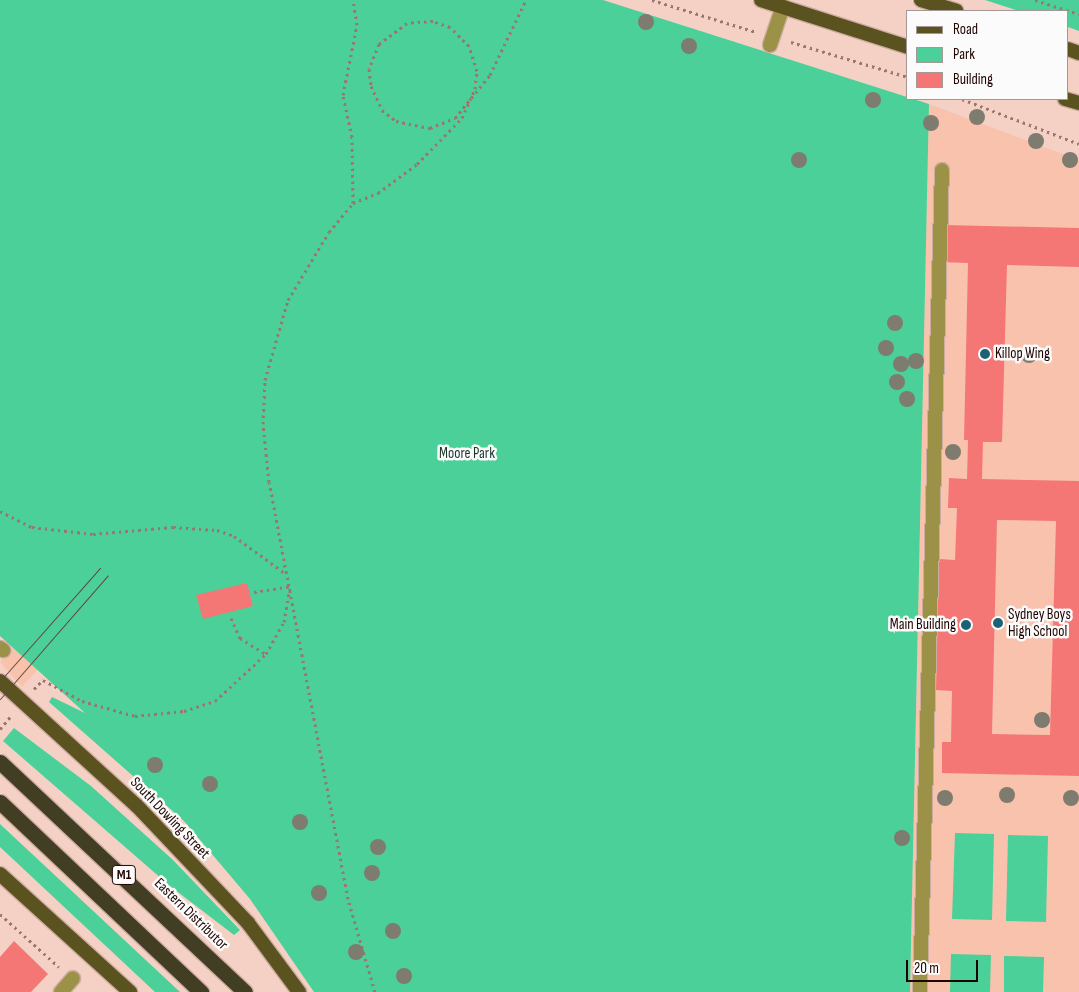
<!DOCTYPE html>
<style>
body{margin:0}
#map{position:relative;width:1079px;height:992px;overflow:hidden;background:#f4d1c4;font-family:"Sofia Sans Condensed",sans-serif}
div>[style]{position:absolute}
[style*='--x']{left:calc(var(--x)*1px);top:calc(var(--y)*1px);width:calc(var(--w)*1px);rotate:calc(var(--a)*1deg)}
.built>*{inset:0;background:#f9c2ac}
.green>*{inset:0;background:#4bd099}
.building>*{inset:0;background:#f47776}
.path>*{height:3px;margin-top:-1.5px;transform-origin:0;background:repeating-linear-gradient(90deg,#97776e 0 2.5px,transparent 0 6.5px)}
.roads{filter:drop-shadow(1px 0 #ceaca1) drop-shadow(-1px 0 #ceaca1) drop-shadow(0 1px #ceaca1) drop-shadow(0 -1px #ceaca1)}
.service>*{height:14px;margin:-7px;padding:0 7px;transform-origin:7px;border-radius:7px;background:#9b9147}
.pedestrian>*{height:14px;margin:-7px;padding:0 7px;transform-origin:7px;border-radius:7px;background:#9b9147}
.primary>*{height:14px;margin:-7px;padding:0 7px;transform-origin:7px;border-radius:7px;background:#5a531f}
.motorway>*{height:15px;margin:-7.5px;padding:0 7.5px;transform-origin:7.5px;border-radius:7.5px;background:#413e23}
.tram>*{height:1px;margin:-0.5px;padding:0 0.5px;transform-origin:0.5px;border-radius:0.5px;background:#644740}
.path-bridge>*{height:3px;margin-top:-1.5px;transform-origin:0;background:repeating-linear-gradient(90deg,#97776e 0 2.5px,transparent 0 6.5px)}
.trees>*{width:16px;height:16px;margin:-8px;border-radius:50%;background:#7e7b6f}
.dots>*{width:14px;height:14px;translate:-50% -50%;box-sizing:border-box;border:2px solid #fbfbfb;border-radius:50%}
span{translate:-50% -50%;white-space:nowrap;text-align:center;line-height:1.15;-webkit-text-stroke:5px #fbfbfb;paint-order:stroke}
.shield-label span{padding:1px 4px;background:#fbfbfb;border:1px solid;border-radius:4px;-webkit-text-stroke-width:0}
.shield-label{font-size:14px;color:#1f0400;font-weight:700}
.poi-label{font-size:15px;color:#1f0400}
.left{translate:0 -50%;text-align:left}
.right{translate:-100% -50%;text-align:right}
.park-label{font-size:15px;color:#1d3529}
.street-label{font-size:15px;color:#1f0400}
.legend{position:absolute;left:906px;top:10px;width:162px;height:90px;box-sizing:border-box;background:#fbfbfb;border:1px solid #a39897;margin:0;padding:6px 9px;list-style:none;font-size:15px;color:#1f0400}
.legend li{display:flex;align-items:center;gap:10px;height:25px}
.legend b{width:25px;border:1px solid #a39897}
.scale{position:absolute;left:906px;top:960px;width:72px;height:22px;box-sizing:border-box;border:2px solid #1f0400;border-top:0;padding-left:6px;font-size:15px;line-height:18px;white-space:nowrap;color:#1f0400;-webkit-text-stroke:4px #fbfbfb;paint-order:stroke}
</style>
<div id="map">
<div class="built">
<div style="clip-path:polygon(929px 104px,1079px 160px,1079px 992px,910px 992px)"></div>
<div style="clip-path:polygon(23px 636px,48px 658px,22px 687px,0 662px)"></div>
</div>
<div class="green">
<div style="clip-path:polygon(0 0,603px 0,929px 104px,910px 992px,314px 992px,250px 899px,184px 821px,49px 702px,52px 697px,85px 713px,0 636px)"></div>
<div style="clip-path:polygon(985px 0,1079px 0,1079px 31px,1068px 27px,1068px 11px,1019px 11px)"></div>
<div style="clip-path:polygon(14px 728px,91px 786px,173px 860px,240px 930px,234px 935px,170px 886px,3px 741px)"></div>
<div style="clip-path:polygon(0 824px,180px 992px,155px 992px,0 847px)"></div>
<div style="clip-path:polygon(955px 833px,994px 834px,992px 920px,952px 919px)"></div>
<div style="clip-path:polygon(1008px 835px,1048px 836px,1046px 922px,1006px 921px)"></div>
<div style="clip-path:polygon(951px 954px,991px 955px,990px 992px,950px 992px)"></div>
<div style="clip-path:polygon(1004px 956px,1044px 957px,1043px 992px,1004px 992px)"></div>
</div>
<div class="building">
<div style="clip-path:polygon(evenodd,944px 225px,1079px 228px,1079px 267px,1007px 265px,1002px 442px,983px 442px,982px 479px,1079px 481px,1079px 776px,942px 773px,942px 742px,951px 742px,952px 691px,936px 690px,939px 559px,955px 560px,957px 508px,948px 508px,949px 478px,967px 479px,968px 440px,964px 440px,968px 263px,943px 262px,944px 225px,997px 520px,1056px 521px,1050px 735px,992px 734px,997px 520px)"></div>
<div style="clip-path:polygon(247px 583px,253px 606px,203px 619px,196px 595px)"></div>
<div style="clip-path:polygon(14px 941px,48px 974px,31px 992px,0 992px,0 957px)"></div>
</div>
<div class="path">
<div style="--x:652;--y:0;--w:109;--a:17.1"></div>
<div style="--x:1035;--y:0;--w:46;--a:17.7"></div>
<div style="--x:791;--y:42;--w:122;--a:16.7"></div>
<div style="--x:962;--y:99;--w:125;--a:21"></div>
<div style="--x:353;--y:203;--w:66;--a:-90.9"></div>
<div style="--x:352;--y:137;--w:43;--a:-102.1"></div>
<div style="--x:343;--y:95;--w:71;--a:-78.7"></div>
<div style="--x:357;--y:25;--w:25;--a:-99"></div>
<div style="--x:0;--y:511;--w:36;--a:27"></div>
<div style="--x:32;--y:527;--w:61;--a:6.5"></div>
<div style="--x:93;--y:534;--w:80;--a:-5"></div>
<div style="--x:173;--y:527;--w:44;--a:3.9"></div>
<div style="--x:217;--y:530;--w:18;--a:19"></div>
<div style="--x:234;--y:536;--w:64;--a:36.2"></div>
<div style="--x:254;--y:592;--w:36;--a:-9"></div>
<div style="--x:231;--y:618;--w:22;--a:66"></div>
<div style="--x:240;--y:638;--w:31;--a:32"></div>
<div style="--x:34;--y:689;--w:13;--a:-45"></div>
<div style="--x:43;--y:680;--w:44;--a:28.3"></div>
<div style="--x:82;--y:701;--w:55;--a:15.8"></div>
<div style="--x:135;--y:716;--w:49;--a:-5.8"></div>
<div style="--x:184;--y:711;--w:33;--a:-18"></div>
<div style="--x:215;--y:701;--w:69;--a:-42.7"></div>
<div style="--x:266;--y:654;--w:37;--a:-61"></div>
<div style="--x:284;--y:622;--w:34;--a:-80"></div>
<div style="--x:0;--y:729;--w:16;--a:-50"></div>
<div style="--x:0;--y:914;--w:79;--a:41.9"></div>
<div style="--x:375;--y:992;--w:97;--a:-106.2"></div>
<div style="--x:348;--y:899;--w:424;--a:-100.7"></div>
<div style="--x:269;--y:482;--w:58;--a:-95.9"></div>
<div style="--x:263;--y:424;--w:44;--a:-87.4"></div>
<div style="--x:265;--y:380;--w:83;--a:-74"></div>
<div style="--x:288;--y:300;--w:79;--a:-58.9"></div>
<div style="--x:329;--y:232;--w:38;--a:-50"></div>
<div style="--x:353;--y:203;--w:27;--a:-22"></div>
<div style="--x:378;--y:193;--w:49;--a:-36.6"></div>
<div style="--x:417;--y:164;--w:64;--a:-45.6"></div>
<div style="--x:462;--y:118;--w:32;--a:-66"></div>
<div style="--x:475;--y:89;--w:18;--a:-84"></div>
<div style="--x:477;--y:71;--w:26;--a:-108"></div>
<div style="--x:469;--y:46;--w:27;--a:-135"></div>
</div>
<div class="roads">
<div class="service">
<div style="--x:770;--y:45;--w:41;--a:-71.6"></div>
<div style="--x:0;--y:648;--w:4;--a:34"></div>
<div style="--x:920;--y:992;--w:822;--a:-88.47"></div>
</div>
<div class="pedestrian">
<div style="--x:61;--y:992;--w:18;--a:-49"></div>
</div>
<div class="primary">
<div style="--x:761;--y:0;--w:154;--a:17.7"></div>
<div style="--x:921;--y:0;--w:37;--a:17"></div>
<div style="--x:1068;--y:49;--w:12;--a:20"></div>
<div style="--x:1065;--y:99;--w:15;--a:16"></div>
<div style="--x:0;--y:681;--w:185;--a:42.4"></div>
<div style="--x:137;--y:806;--w:161;--a:46.5"></div>
<div style="--x:248;--y:923;--w:86;--a:53.5"></div>
<div style="--x:0;--y:874;--w:176;--a:42.2"></div>
</div>
<div class="motorway">
<div style="--x:0;--y:762;--w:336;--a:43.2"></div>
<div style="--x:0;--y:802;--w:277;--a:43.4"></div>
</div>
</div>
<div class="tram">
<div style="--x:0;--y:681;--w:151;--a:-48.5"></div>
<div style="--x:0;--y:699;--w:164;--a:-48.9"></div>
</div>
<div class="path-bridge">
<div style="--x:450;--y:27;--w:18;--a:-161"></div>
<div style="--x:433;--y:21;--w:26;--a:176"></div>
<div style="--x:407;--y:23;--w:35;--a:143"></div>
<div style="--x:379;--y:44;--w:27;--a:112"></div>
<div style="--x:369;--y:69;--w:17;--a:83"></div>
<div style="--x:371;--y:86;--w:26;--a:65"></div>
<div style="--x:382;--y:110;--w:18;--a:38"></div>
<div style="--x:396;--y:121;--w:35;--a:12"></div>
<div style="--x:430;--y:128;--w:27;--a:-22"></div>
<div style="--x:455;--y:118;--w:55;--a:-50.9"></div>
<div style="--x:490;--y:75;--w:83;--a:-64.4"></div>
</div>
<div class="trees">
<div style="left:646px;top:22px"></div>
<div style="left:689px;top:46px"></div>
<div style="left:873px;top:100px"></div>
<div style="left:977px;top:117px"></div>
<div style="left:931px;top:123px"></div>
<div style="left:1036px;top:141px"></div>
<div style="left:799px;top:160px"></div>
<div style="left:1070px;top:160px"></div>
<div style="left:895px;top:323px"></div>
<div style="left:886px;top:348px"></div>
<div style="left:1029px;top:355px"></div>
<div style="left:916px;top:361px"></div>
<div style="left:901px;top:364px"></div>
<div style="left:897px;top:382px"></div>
<div style="left:907px;top:399px"></div>
<div style="left:953px;top:452px"></div>
<div style="left:1042px;top:720px"></div>
<div style="left:155px;top:765px"></div>
<div style="left:210px;top:784px"></div>
<div style="left:1007px;top:795px"></div>
<div style="left:945px;top:798px"></div>
<div style="left:1071px;top:798px"></div>
<div style="left:300px;top:822px"></div>
<div style="left:902px;top:838px"></div>
<div style="left:378px;top:847px"></div>
<div style="left:372px;top:873px"></div>
<div style="left:319px;top:893px"></div>
<div style="left:393px;top:931px"></div>
<div style="left:356px;top:952px"></div>
<div style="left:404px;top:976px"></div>
</div>
<div class="dots">
<div style="left:985px;top:354px;background:#1e6074"></div>
<div style="left:998px;top:623px;background:#1e6074"></div>
<div style="left:966px;top:625px;background:#1e6074"></div>
</div>
<div class="shield-label">
<span style="left:124px;top:875px">M1</span>
</div>
<div class="poi-label">
<span class="left" style="left:995px;top:354px">Killop Wing</span>
<span class="left" style="left:1008px;top:623px">Sydney Boys<br>High School</span>
<span class="right" style="left:956px;top:625px">Main Building</span>
</div>
<div class="park-label">
<span style="left:467px;top:454px">Moore Park</span>
</div>
<div class="street-label">
<span style="left:170px;top:818px;rotate:46deg">South Dowling Street</span>
<span style="left:191px;top:914px;rotate:44deg">Eastern Distributor</span>
</div>
<ul class="legend">
<li><b style="height:6px;background:#5a531f"></b>Road</li>
<li><b style="height:14px;background:#4bd099"></b>Park</li>
<li><b style="height:14px;background:#f47776"></b>Building</li>
</ul>
<div class="scale">20 m</div>
</div>
